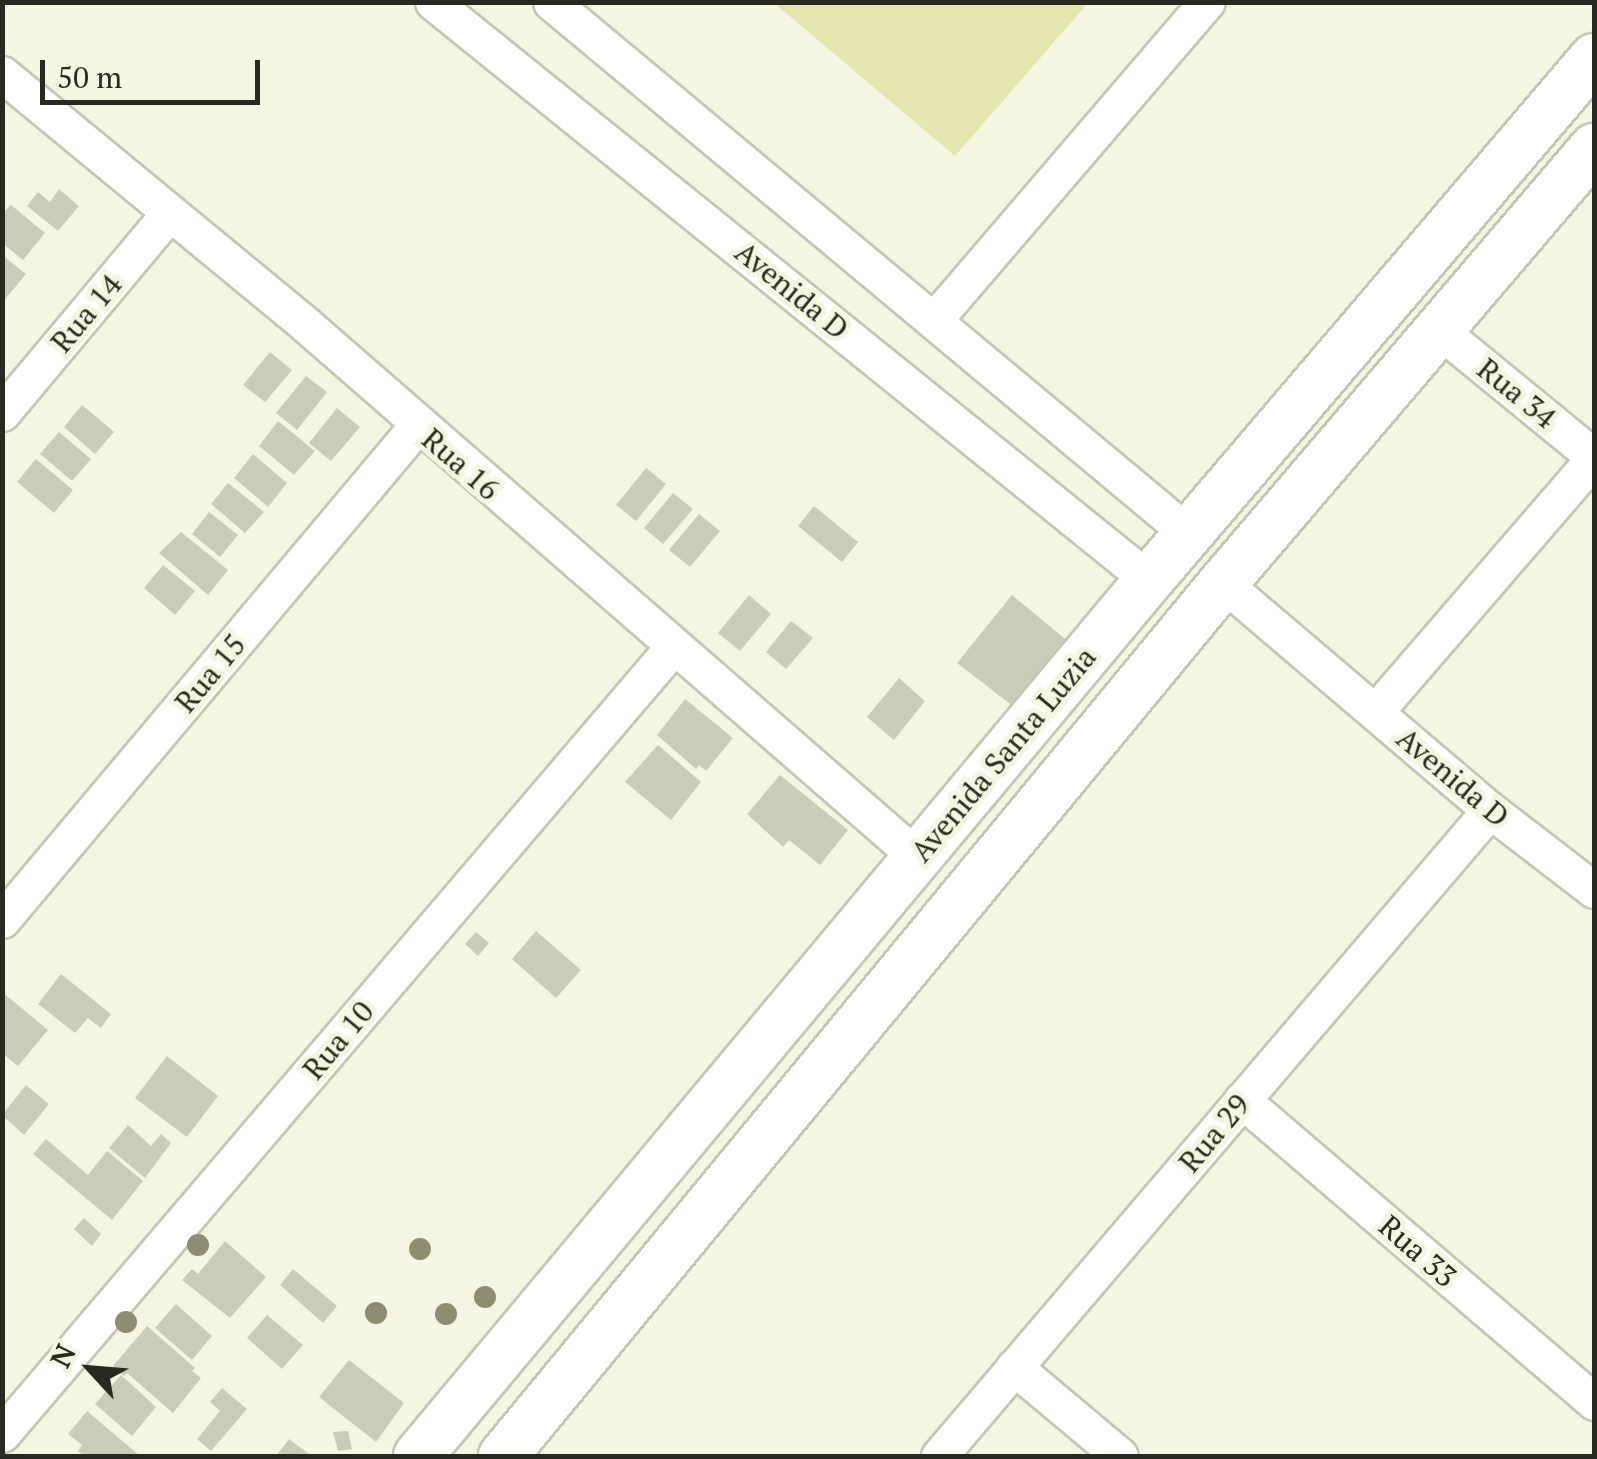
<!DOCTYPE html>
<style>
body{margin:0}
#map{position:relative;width:1597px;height:1459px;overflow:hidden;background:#f5f6e1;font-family:"PT Serif",serif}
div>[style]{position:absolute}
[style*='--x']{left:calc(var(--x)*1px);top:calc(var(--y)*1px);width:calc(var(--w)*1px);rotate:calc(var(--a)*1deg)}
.green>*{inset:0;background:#e4e6ae}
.building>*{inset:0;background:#cbccb7}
.roads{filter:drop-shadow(2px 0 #c5c6b1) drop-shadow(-2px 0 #c5c6b1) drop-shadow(0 2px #c5c6b1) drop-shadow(0 -2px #c5c6b1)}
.street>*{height:35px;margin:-17.5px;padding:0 17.5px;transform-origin:17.5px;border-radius:17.5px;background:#fff}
.secondary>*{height:48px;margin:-24px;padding:0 24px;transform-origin:24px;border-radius:24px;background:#fff}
.trees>*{width:22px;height:22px;margin:-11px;border-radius:50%;background:#8c8d71}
span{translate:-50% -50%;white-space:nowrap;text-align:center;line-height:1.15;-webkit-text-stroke:10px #f5f6e1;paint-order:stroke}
.street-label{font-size:30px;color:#292921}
.frame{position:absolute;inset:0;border:5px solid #292921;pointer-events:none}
.north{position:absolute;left:40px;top:1319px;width:100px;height:100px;-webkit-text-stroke:8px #f5f6e1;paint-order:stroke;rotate:296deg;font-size:28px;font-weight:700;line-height:40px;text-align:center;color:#292921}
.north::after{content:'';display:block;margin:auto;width:35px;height:45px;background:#292921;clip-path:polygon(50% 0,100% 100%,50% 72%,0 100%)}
.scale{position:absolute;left:40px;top:60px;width:220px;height:45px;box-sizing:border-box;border:5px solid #292921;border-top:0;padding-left:12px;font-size:30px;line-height:35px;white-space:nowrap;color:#292921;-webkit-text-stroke:8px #f5f6e1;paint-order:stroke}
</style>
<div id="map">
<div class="green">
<div style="clip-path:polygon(774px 3px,1088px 3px,955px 156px)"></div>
</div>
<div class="building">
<div style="clip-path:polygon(59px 189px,79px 206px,58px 231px,27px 206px,38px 192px,50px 202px)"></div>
<div style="clip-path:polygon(11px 205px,45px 233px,23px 260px,2px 243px,2px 214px)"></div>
<div style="clip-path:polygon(2px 255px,26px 274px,2px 303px)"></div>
<div style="clip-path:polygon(270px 352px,292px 370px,265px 402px,243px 385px)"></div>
<div style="clip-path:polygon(306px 376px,327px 392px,297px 430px,276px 413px)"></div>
<div style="clip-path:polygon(82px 405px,114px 432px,95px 454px,64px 427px)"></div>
<div style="clip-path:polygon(337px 408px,360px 427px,331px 461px,309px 443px)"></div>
<div style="clip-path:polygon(278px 421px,315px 451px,294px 475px,259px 446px)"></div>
<div style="clip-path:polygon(59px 432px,91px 459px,72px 481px,40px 454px)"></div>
<div style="clip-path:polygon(253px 454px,287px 483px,268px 507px,234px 478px)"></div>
<div style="clip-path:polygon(36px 459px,73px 490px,54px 513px,17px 482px)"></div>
<div style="clip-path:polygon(646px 468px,666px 484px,636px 521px,616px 505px)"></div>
<div style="clip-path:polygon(228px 483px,264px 512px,245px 533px,211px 504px)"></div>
<div style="clip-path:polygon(673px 493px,693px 509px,663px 544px,644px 528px)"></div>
<div style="clip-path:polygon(814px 506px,858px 542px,842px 562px,798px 526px)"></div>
<div style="clip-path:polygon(209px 512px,238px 535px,220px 557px,192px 534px)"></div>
<div style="clip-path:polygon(699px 514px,720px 531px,690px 567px,669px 550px)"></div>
<div style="clip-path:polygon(181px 532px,228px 570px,208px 595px,159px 553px)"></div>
<div style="clip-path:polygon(163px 565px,195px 591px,175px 615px,144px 588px)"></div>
<div style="clip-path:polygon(749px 595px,771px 614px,740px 651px,718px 633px)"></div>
<div style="clip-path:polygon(1012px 595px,1065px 639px,1014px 707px,957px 663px)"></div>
<div style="clip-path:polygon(791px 621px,813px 638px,786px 669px,766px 652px)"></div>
<div style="clip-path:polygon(899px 678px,925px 701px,894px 740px,867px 717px)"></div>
<div style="clip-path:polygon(685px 699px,733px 738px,706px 771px,699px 765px,696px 769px,657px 735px)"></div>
<div style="clip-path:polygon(658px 745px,701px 782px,671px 820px,625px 782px)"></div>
<div style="clip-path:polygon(780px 775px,848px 830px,820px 865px,789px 840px,783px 847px,747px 814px)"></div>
<div style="clip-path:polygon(536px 931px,581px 970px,556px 998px,512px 959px)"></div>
<div style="clip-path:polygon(476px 932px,489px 943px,478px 956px,465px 944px)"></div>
<div style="clip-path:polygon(61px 974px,111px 1014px,101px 1028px,88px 1018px,75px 1033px,38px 1004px)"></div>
<div style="clip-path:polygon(2px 992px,48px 1030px,18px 1066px,2px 1053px)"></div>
<div style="clip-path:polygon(167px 1056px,218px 1096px,187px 1137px,135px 1098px)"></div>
<div style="clip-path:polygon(26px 1085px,49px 1104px,24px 1135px,2px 1115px)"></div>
<div style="clip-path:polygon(128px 1125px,151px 1146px,161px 1134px,171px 1143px,145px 1178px,109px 1148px)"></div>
<div style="clip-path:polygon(46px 1139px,88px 1175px,107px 1151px,143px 1181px,112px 1220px,33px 1154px)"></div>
<div style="clip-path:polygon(84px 1218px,101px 1234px,92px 1246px,74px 1229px)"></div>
<div style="clip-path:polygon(225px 1241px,266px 1277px,230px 1318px,182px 1280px,192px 1269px,198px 1274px)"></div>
<div style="clip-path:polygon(293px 1269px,337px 1306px,323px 1323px,280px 1285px)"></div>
<div style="clip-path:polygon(176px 1304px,212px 1336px,192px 1360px,155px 1328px)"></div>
<div style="clip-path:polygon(267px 1315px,303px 1345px,282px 1369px,247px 1338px)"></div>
<div style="clip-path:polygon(147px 1326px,195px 1368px,192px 1371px,201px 1378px,173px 1413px,127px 1373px,124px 1376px,113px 1366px)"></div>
<div style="clip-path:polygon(349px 1360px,404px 1403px,376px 1442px,319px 1397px)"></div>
<div style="clip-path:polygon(121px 1375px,156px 1407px,132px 1436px,95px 1404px)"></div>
<div style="clip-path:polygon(222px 1388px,247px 1409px,211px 1451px,197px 1439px,220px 1411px,210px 1402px)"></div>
<div style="clip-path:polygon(87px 1411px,140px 1456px,84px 1456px,78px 1451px,82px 1445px,68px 1434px)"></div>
<div style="clip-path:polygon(348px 1431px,352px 1449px,338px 1451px,333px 1432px)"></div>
<div style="clip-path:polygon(289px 1439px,312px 1456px,276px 1456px)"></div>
</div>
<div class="roads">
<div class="street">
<div style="--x:433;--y:2;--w:920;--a:38.91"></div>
<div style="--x:551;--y:2;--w:831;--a:39.82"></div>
<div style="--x:2;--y:74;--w:393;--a:39.5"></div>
<div style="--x:305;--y:324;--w:812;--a:41.05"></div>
<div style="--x:934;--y:320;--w:419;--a:-49.4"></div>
<div style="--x:1439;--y:330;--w:200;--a:39.3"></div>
<div style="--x:2;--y:413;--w:261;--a:-50.1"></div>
<div style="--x:1223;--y:583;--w:350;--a:40.4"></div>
<div style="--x:1490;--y:810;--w:131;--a:37.6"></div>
<div style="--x:1375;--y:712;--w:335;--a:-49.2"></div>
<div style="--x:2;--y:920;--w:645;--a:-49.97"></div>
<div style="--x:1242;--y:1100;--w:464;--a:40.6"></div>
<div style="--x:1014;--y:1367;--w:138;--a:40"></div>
<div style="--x:2;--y:1434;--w:1034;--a:-49.55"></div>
<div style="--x:939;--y:1456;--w:849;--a:-49.54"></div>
</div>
<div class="secondary">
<div style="--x:418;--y:1456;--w:1141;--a:-50.16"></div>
<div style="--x:1149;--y:580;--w:686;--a:-49.55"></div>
<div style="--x:503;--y:1456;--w:1132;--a:-50.49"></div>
<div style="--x:1223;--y:583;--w:572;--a:-49.54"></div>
</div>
</div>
<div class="trees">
<div style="left:198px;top:1245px"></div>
<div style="left:420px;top:1249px"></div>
<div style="left:485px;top:1297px"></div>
<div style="left:376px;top:1313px"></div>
<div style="left:446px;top:1314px"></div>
<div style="left:126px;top:1322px"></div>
</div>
<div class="street-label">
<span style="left:792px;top:290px;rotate:39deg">Avenida D</span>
<span style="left:86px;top:313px;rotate:-50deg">Rua 14</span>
<span style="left:1517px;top:393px;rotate:39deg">Rua 34</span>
<span style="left:461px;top:464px;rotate:41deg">Rua 16</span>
<span style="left:210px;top:673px;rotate:-50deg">Rua 15</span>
<span style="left:1003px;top:754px;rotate:-50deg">Avenida Santa Luzia</span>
<span style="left:1453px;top:777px;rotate:40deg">Avenida D</span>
<span style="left:338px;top:1040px;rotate:-50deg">Rua 10</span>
<span style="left:1214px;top:1133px;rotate:-50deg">Rua 29</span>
<span style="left:1418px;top:1251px;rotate:41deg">Rua 33</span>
</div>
<div class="frame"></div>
<div class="north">N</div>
<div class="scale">50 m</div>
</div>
